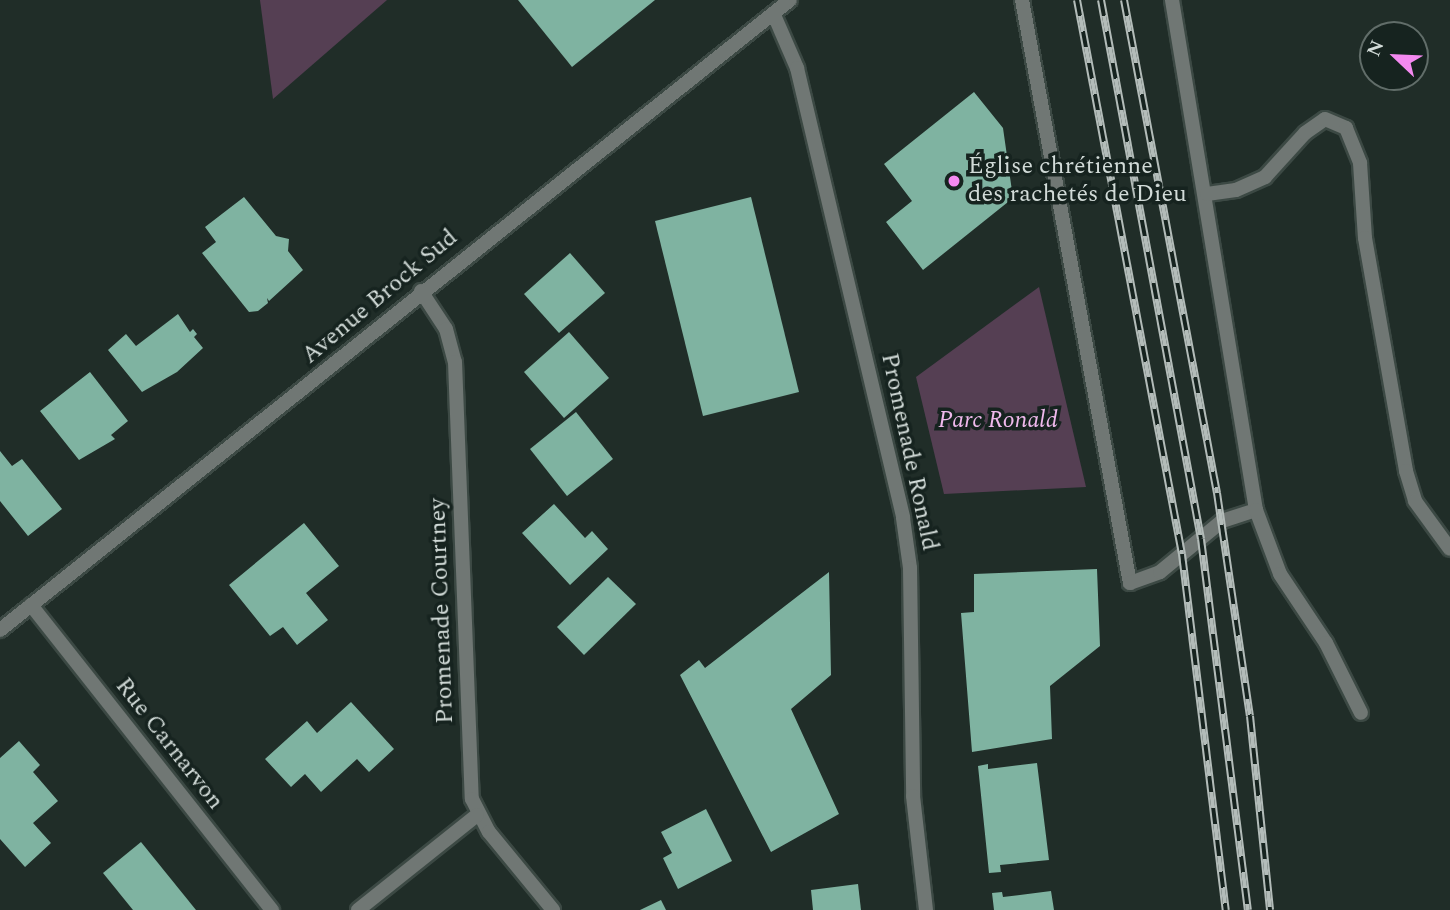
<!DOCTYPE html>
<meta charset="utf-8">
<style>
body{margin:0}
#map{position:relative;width:1450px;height:910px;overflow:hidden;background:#202d28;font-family:Spectral,serif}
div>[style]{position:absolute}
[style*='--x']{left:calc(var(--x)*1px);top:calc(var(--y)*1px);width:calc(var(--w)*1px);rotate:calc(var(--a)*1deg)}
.green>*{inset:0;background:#553f53}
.building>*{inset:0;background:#7fb3a1}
.roads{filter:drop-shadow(2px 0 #3c4944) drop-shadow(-2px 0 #3c4944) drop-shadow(0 2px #3c4944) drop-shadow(0 -2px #3c4944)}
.lane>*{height:14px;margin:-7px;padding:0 7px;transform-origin:7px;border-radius:7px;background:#707774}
.street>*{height:14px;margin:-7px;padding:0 7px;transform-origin:7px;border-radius:7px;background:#707774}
.rail>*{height:8px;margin-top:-4px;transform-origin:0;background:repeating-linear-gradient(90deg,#16231f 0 16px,#b3bcb9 0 32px);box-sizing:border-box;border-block:2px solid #b3bcb9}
.dots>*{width:19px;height:19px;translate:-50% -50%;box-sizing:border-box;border:4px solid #16231f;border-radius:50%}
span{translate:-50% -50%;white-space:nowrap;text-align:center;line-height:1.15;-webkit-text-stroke:7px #16231f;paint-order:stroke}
.poi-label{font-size:24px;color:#d2dbd8}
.left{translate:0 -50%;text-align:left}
.street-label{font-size:24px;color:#d2dbd8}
.park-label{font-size:24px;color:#efb9ec;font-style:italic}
.north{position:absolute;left:1359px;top:21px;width:70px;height:70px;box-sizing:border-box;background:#16231f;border:2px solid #616d69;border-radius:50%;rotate:293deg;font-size:19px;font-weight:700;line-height:28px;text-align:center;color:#d2dbd8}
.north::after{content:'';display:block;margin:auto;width:24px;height:32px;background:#f489f0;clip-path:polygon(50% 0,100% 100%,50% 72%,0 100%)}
</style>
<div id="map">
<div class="green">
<div style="clip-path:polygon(260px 0,387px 0,273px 99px)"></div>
<div style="clip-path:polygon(1039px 287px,1086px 487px,944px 494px,916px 377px)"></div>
</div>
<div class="building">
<div style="clip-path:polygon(518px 0,655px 0,572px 67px)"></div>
<div style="clip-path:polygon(974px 92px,1003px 128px,1013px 198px,923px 270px,886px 222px,912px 201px,884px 164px)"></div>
<div style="clip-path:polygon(244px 197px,276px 236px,289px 239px,288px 251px,303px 270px,269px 301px,267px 298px,268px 303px,258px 311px,249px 312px,202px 253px,216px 242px,205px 227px)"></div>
<div style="clip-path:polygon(751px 197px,799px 392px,703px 416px,655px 221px)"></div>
<div style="clip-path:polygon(570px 253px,605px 293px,559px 333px,524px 294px)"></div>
<div style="clip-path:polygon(178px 314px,190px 332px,193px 329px,197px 334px,194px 337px,203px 348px,177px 372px,142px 392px,108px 350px,126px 334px,136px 346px)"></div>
<div style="clip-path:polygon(569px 332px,609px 378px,564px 418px,524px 372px)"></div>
<div style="clip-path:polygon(90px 372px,128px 421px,111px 435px,115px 439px,79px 460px,40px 411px)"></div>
<div style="clip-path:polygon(576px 412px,613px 459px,567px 496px,530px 449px)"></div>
<div style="clip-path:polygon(0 451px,12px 466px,22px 459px,62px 509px,28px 536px,0 501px)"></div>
<div style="clip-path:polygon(554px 504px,585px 538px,592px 531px,608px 549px,570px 585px,522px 533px)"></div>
<div style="clip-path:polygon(304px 523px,339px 566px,306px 593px,328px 620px,297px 645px,283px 627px,270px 636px,229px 585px)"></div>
<div style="clip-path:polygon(1097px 569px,1100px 646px,1050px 686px,1052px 739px,972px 752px,961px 613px,974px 612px,974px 574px)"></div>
<div style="clip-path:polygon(829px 572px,831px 675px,791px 709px,839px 814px,771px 852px,680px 675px,699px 660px,705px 668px)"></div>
<div style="clip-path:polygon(608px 577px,636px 604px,584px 655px,557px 627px)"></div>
<div style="clip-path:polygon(351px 702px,394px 749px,369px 772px,357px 759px,321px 792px,305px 774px,291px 787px,265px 759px,307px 721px,317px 733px)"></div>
<div style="clip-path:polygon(19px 741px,40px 765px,33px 772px,58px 801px,33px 823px,51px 843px,25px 867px,0 839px,0 758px)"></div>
<div style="clip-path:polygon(1037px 763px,1049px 860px,1000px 865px,1001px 872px,989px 873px,978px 766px,988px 764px,988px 769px)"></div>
<div style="clip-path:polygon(706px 809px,732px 861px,678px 889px,663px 858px,672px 853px,661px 832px)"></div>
<div style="clip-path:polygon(141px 842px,196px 910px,133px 910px,103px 873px)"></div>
<div style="clip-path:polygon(858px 884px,861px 910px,813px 910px,811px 890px)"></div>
<div style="clip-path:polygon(1051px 891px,1054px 910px,994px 910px,992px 893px,1002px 892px,1003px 897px)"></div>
<div style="clip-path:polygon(661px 900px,666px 910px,640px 910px)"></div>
</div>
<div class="roads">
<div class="lane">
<div style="--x:1022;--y:0;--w:593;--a:79.51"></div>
<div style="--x:1130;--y:583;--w:32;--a:-20"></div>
<div style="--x:1160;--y:572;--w:80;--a:-39.4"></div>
<div style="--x:1222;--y:521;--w:36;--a:-18"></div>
<div style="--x:1172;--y:0;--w:517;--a:80.65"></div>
<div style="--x:1256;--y:510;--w:68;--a:69.4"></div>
<div style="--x:1280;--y:574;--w:83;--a:56.3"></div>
<div style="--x:1326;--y:643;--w:78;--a:63.4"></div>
<div style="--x:1207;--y:194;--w:29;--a:-8"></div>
<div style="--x:1236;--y:190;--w:32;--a:-24"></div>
<div style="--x:1265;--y:177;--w:59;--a:-47.7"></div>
<div style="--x:1305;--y:133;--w:24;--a:-35"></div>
<div style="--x:1325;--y:119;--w:23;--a:23"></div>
<div style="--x:1346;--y:128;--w:38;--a:68"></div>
<div style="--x:1360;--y:163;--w:75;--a:86.2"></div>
<div style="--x:1365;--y:238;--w:237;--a:80"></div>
<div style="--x:1406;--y:471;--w:31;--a:73"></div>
<div style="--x:1415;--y:501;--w:59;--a:53.9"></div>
</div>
<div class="street">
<div style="--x:774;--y:15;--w:58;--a:66.5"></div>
<div style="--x:797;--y:68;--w:462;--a:76.7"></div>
<div style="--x:903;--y:518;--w:50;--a:82"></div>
<div style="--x:910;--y:568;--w:228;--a:89.2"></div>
<div style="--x:913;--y:796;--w:115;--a:83.5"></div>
<div style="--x:421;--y:291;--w:45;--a:56.7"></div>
<div style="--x:446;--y:329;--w:34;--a:75"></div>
<div style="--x:455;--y:362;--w:437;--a:87.8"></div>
<div style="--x:472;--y:799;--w:37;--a:63"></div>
<div style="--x:489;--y:832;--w:101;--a:50.6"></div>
<div style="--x:31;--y:605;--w:389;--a:51.7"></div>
<div style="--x:0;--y:630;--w:1010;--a:-38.57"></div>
<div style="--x:358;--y:910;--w:152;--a:-38.6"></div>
</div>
</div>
<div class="rail">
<div style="--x:1077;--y:0;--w:564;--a:79.27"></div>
<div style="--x:1182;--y:554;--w:359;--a:83"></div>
<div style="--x:1101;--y:0;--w:548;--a:79.49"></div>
<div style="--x:1201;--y:539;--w:374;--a:82.8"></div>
<div style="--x:1124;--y:0;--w:502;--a:79.32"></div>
<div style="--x:1217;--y:493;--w:225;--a:81.6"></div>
<div style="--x:1250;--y:716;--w:195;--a:84.1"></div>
</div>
<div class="dots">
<div style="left:954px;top:181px;background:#f489f0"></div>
</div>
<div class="poi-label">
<span class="left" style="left:968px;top:181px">Église chrétienne<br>des rachetés de Dieu</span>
</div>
<div class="street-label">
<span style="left:380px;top:297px;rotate:-40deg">Avenue Brock Sud</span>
<span style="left:909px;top:452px;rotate:78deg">Promenade Ronald</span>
<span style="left:442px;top:611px;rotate:-92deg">Promenade Courtney</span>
<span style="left:169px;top:744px;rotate:52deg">Rue Carnarvon</span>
</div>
<div class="park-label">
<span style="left:998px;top:421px">Parc Ronald</span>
</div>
<div class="north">N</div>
</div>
